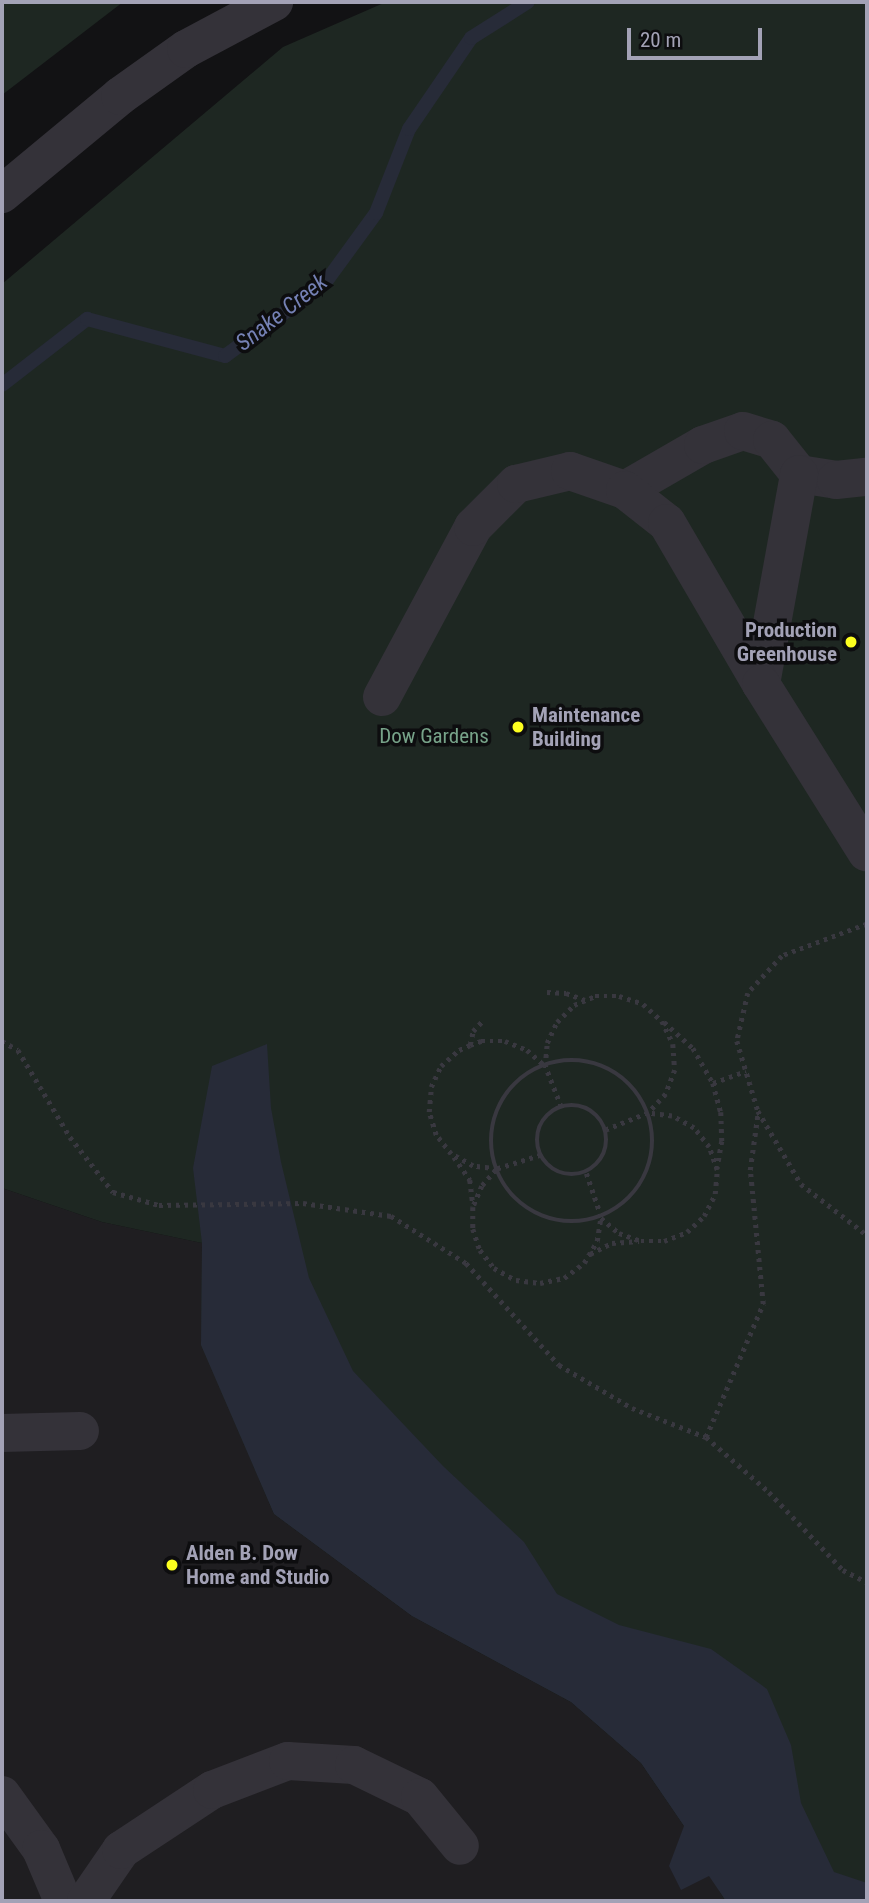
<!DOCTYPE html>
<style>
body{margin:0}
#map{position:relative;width:869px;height:1903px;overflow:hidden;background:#121214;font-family:"Roboto Condensed",sans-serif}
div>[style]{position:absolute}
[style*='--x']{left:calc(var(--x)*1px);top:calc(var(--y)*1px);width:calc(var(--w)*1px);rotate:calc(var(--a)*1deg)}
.built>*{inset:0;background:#1f1e21}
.green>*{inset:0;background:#1e2722}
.water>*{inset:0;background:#272b38}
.stream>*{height:14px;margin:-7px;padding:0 7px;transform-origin:7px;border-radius:7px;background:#272b38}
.path>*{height:4.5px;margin-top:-2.25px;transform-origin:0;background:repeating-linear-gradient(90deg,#393840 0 3.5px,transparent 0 8.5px)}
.path>.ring{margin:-2.25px;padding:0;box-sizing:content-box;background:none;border:4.5px solid #393840;border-radius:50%}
.minor>*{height:38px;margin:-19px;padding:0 19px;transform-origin:19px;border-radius:19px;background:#343239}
.dots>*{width:19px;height:19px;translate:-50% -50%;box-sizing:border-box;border:4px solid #0d0d0f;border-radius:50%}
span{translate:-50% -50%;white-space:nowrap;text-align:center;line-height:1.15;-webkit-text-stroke:7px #0d0d0f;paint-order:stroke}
.poi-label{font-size:21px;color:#a3a2b6;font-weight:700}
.right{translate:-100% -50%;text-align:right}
.left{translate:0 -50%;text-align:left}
.park-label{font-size:21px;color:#77a389}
.water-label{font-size:23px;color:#7581b5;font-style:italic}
.frame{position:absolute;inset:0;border:4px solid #a3a2b6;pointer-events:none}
.scale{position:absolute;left:627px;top:28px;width:135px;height:32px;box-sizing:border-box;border:4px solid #a3a2b6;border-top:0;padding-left:9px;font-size:21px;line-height:24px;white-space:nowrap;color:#a3a2b6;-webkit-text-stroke:5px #0d0d0f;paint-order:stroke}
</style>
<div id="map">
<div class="built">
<div style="clip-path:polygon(2px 1188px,102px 1222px,202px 1243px,202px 1345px,274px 1514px,412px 1616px,571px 1702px,641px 1763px,684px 1826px,725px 1901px,2px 1901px)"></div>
</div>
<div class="green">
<div style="clip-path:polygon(2px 2px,123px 2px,2px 95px)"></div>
<div style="clip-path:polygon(386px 2px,867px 2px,867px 1901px,725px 1901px,684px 1826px,641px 1763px,571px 1702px,412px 1616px,274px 1514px,201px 1345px,202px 1243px,102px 1222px,2px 1188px,2px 284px,283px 47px)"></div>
</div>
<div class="water">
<div style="clip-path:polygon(267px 1044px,271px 1108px,281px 1162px,309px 1278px,353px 1371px,443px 1466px,524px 1542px,557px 1594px,619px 1625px,711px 1649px,767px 1689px,791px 1745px,801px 1803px,834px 1872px,867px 1883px,867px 1901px,726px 1901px,709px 1876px,681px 1890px,669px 1866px,684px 1826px,641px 1763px,571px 1702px,412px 1616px,274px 1514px,201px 1345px,202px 1243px,193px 1168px,212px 1066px)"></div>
</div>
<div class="stream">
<div style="--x:2;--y:385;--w:108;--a:-37.8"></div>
<div style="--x:87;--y:319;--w:143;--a:15"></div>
<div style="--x:225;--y:356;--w:124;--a:-36.1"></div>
<div style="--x:325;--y:283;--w:87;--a:-53.9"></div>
<div style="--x:376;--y:213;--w:90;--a:-68.6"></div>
<div style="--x:409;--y:129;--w:110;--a:-55.7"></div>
<div style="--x:471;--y:38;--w:67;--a:-32.3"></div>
</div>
<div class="path">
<div style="--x:867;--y:924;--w:91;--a:159.4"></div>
<div style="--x:782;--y:956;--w:50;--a:132.6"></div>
<div style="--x:748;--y:993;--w:49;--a:102.9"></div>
<div style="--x:737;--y:1041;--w:73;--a:73.3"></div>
<div style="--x:758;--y:1111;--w:85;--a:59.5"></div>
<div style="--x:801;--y:1184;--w:83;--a:37.7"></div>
<div style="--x:547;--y:992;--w:19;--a:3"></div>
<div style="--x:566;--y:993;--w:20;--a:20"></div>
<div style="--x:664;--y:1022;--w:39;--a:42"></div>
<div style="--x:693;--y:1048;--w:40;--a:60.3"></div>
<div style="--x:713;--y:1083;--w:30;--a:75"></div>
<div style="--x:721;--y:1112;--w:29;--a:88"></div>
<div style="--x:722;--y:1141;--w:28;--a:100"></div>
<div style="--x:2;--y:1041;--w:18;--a:29"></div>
<div style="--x:18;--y:1050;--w:101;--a:59.1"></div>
<div style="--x:70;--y:1137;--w:70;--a:52"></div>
<div style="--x:113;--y:1192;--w:48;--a:15.8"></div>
<div style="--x:159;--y:1205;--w:144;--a:-0.8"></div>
<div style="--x:303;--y:1203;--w:89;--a:8.4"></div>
<div style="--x:391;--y:1216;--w:89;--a:32.1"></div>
<div style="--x:466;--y:1263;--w:138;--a:47.6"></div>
<div style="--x:559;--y:1365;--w:85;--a:30.5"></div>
<div style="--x:632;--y:1408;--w:79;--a:21.4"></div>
<div style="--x:706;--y:1437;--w:84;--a:41.1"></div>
<div style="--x:769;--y:1492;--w:108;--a:46.5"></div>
<div style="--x:843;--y:1570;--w:27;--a:27"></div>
<div style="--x:470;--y:1045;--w:14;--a:-78"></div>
<div style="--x:473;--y:1031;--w:16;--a:-47"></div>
<div class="ring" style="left:491px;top:1060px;width:157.5px;height:157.5px"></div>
<div style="--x:713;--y:1083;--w:35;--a:-20"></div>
<div class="ring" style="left:537px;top:1105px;width:65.5px;height:65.5px"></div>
<div style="--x:561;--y:1107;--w:44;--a:-111.3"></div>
<div style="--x:545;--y:1066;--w:23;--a:-85"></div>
<div style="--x:547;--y:1043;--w:23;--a:-65"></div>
<div style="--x:557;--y:1022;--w:24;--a:-45"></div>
<div style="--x:574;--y:1005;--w:23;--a:-23"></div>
<div style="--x:595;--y:996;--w:24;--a:0"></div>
<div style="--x:619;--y:996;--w:25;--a:18"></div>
<div style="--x:643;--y:1004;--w:25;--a:42"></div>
<div style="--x:662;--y:1021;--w:25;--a:64"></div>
<div style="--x:673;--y:1044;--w:26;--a:86"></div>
<div style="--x:675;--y:1070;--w:26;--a:111"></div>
<div style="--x:666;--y:1094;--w:26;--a:133"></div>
<div style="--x:648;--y:1113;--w:45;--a:158"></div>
<div style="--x:541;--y:1155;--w:46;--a:162.3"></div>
<div style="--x:497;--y:1169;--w:24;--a:-173"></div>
<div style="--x:473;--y:1166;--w:25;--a:-151"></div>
<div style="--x:451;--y:1154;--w:24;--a:-128"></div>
<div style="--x:436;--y:1135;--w:24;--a:-107"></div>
<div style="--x:429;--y:1112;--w:25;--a:-85"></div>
<div style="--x:431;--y:1087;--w:23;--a:-65"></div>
<div style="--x:441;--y:1066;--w:24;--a:-42"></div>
<div style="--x:459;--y:1050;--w:12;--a:-24"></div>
<div style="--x:470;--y:1045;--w:12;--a:-20"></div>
<div style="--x:481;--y:1041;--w:24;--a:0"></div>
<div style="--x:505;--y:1041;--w:24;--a:22"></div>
<div style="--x:527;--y:1050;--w:23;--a:41"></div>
<div style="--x:454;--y:1157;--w:28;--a:55"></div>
<div style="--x:470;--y:1180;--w:26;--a:83"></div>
<div style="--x:496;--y:1170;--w:21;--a:131"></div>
<div style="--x:482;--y:1186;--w:23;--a:113"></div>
<div style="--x:473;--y:1207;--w:22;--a:90"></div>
<div style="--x:473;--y:1229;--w:22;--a:72"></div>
<div style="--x:480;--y:1250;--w:23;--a:52"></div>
<div style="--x:494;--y:1268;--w:25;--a:29"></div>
<div style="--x:516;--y:1280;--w:24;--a:7"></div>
<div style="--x:540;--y:1283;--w:25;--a:-12"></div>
<div style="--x:564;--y:1278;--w:25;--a:-37"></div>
<div style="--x:584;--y:1263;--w:26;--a:-59"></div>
<div style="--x:597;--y:1241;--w:24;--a:-81"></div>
<div style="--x:601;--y:1217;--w:46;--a:-108.8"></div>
<div style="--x:601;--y:1218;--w:23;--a:40"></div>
<div style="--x:619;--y:1233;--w:23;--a:20"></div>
<div style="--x:641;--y:1241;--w:23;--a:0"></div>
<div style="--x:664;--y:1241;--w:25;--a:-21"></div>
<div style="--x:687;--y:1232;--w:23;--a:-43"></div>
<div style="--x:704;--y:1216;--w:25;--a:-63"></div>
<div style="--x:715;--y:1194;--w:24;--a:-85"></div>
<div style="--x:717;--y:1170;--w:24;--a:-109"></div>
<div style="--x:709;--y:1147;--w:24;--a:-128"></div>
<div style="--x:694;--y:1128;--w:25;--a:-151"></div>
<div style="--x:672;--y:1116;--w:24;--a:-173"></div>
<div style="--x:590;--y:1254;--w:25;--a:-27"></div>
<div style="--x:612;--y:1243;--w:27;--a:-4"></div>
<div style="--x:706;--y:1437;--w:145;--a:-66.8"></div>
<div style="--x:763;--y:1304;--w:135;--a:-95.5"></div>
<div style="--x:750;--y:1170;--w:59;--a:-82.1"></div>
</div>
<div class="minor">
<div style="--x:2;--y:194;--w:153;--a:-39.7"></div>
<div style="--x:120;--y:96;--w:81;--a:-35.5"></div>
<div style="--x:186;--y:49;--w:100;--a:-28.1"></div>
<div style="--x:625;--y:490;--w:90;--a:-30"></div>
<div style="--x:703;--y:445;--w:42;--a:-19.3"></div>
<div style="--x:743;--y:431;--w:30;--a:17"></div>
<div style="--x:772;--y:440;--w:43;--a:51.5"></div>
<div style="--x:799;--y:474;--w:37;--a:9"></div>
<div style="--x:836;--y:480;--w:31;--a:-6"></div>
<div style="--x:761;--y:684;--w:213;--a:-79.7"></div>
<div style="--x:382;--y:697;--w:193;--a:-61.8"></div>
<div style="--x:473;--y:527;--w:61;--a:-45"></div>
<div style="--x:516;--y:484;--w:56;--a:-13.5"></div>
<div style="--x:570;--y:471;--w:58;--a:19.1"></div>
<div style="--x:625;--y:490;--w:53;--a:38.2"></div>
<div style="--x:667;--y:523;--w:186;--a:59.7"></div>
<div style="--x:761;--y:684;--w:199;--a:57.9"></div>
<div style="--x:2;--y:1433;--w:78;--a:-1.5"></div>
<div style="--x:2;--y:1795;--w:67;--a:54.2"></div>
<div style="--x:41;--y:1849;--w:56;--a:67.1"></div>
<div style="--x:86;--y:1901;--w:62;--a:-55.5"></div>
<div style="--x:121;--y:1850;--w:109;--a:-33.4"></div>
<div style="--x:212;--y:1790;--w:81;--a:-20.9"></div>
<div style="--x:288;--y:1761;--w:66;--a:3.5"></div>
<div style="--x:354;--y:1765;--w:73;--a:25.9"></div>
<div style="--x:420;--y:1797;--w:63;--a:50.8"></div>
</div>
<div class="dots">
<div style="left:851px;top:642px;background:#fdff1f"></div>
<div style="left:518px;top:727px;background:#fdff1f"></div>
<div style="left:172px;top:1565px;background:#fdff1f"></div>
</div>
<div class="poi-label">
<span class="right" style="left:837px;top:642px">Production<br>Greenhouse</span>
<span class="left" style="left:532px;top:727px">Maintenance<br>Building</span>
<span class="left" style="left:186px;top:1565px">Alden B. Dow<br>Home and Studio</span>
</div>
<div class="park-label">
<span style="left:434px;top:736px">Dow Gardens</span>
</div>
<div class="water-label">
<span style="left:282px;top:313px;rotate:-38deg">Snake Creek</span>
</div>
<div class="frame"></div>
<div class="scale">20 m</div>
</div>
